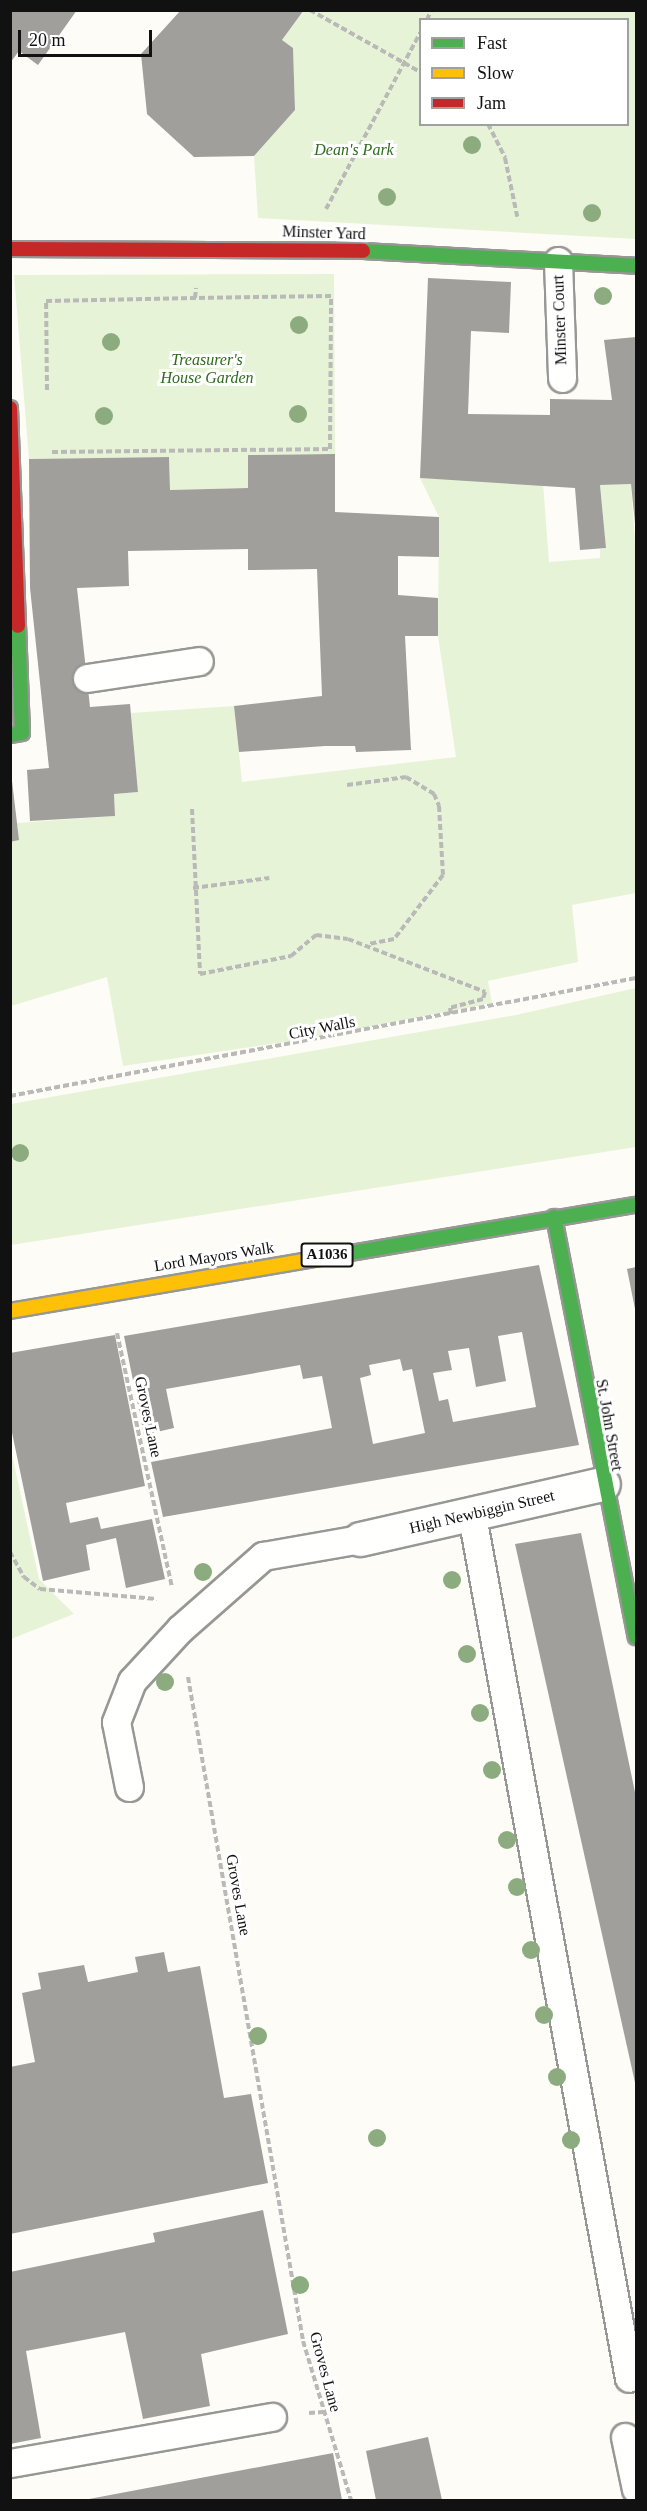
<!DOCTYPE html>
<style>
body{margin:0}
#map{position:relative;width:647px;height:2511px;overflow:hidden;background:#fdfcf7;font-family:Georgia,serif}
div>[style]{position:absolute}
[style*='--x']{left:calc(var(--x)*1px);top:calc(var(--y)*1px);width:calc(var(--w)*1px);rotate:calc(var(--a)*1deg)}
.green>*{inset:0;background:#e7f3d7}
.building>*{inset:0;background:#a19f9c}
.path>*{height:4px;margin-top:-2px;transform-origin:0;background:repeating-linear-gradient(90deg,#b9b9b8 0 6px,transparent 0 9px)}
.roads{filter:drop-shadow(2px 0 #979795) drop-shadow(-2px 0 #979795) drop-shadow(0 2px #979795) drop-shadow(0 -2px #979795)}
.lane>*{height:27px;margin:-13.5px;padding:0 13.5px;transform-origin:13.5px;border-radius:13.5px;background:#fffffe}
.street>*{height:33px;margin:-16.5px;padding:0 16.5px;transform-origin:16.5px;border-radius:16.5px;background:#fffffe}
.fast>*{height:14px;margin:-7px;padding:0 7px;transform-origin:7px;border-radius:7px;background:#4caf50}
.slow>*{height:14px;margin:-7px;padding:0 7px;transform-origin:7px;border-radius:7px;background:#ffc107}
.jam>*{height:14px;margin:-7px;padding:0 7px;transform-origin:7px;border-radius:7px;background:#c62828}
.trees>*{width:18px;height:18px;margin:-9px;border-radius:50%;background:#8cac80}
span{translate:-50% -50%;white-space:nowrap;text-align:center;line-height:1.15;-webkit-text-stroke:6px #fff;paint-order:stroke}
.shield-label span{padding:2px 4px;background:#fff;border:2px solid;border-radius:4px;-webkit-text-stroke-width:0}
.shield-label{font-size:15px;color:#111;font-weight:700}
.park-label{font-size:16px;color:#2f6b1f;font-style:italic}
.street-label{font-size:16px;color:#111}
.frame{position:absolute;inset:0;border:12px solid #111;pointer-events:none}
.legend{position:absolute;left:419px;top:18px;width:210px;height:108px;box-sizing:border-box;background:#fff;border:2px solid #a0a0a0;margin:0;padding:8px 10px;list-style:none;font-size:18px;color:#111}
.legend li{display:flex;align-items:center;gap:12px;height:30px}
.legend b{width:30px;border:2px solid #a0a0a0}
.scale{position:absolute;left:18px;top:30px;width:134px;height:27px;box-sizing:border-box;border:3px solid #111;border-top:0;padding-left:8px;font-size:18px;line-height:21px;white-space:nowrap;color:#111;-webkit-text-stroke:4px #fff;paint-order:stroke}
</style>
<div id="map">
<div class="green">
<div style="clip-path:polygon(evenodd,304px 11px,636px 11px,636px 239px,258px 218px,254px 156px,295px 110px,293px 48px,282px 40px,304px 11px,420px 20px,628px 20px,628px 124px,420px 124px,420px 20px)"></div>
<div style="clip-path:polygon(334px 274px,335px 454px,248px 455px,248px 488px,170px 490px,169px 457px,29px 459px,14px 275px)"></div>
<div style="clip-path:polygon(420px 478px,543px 483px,549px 562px,600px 558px,600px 549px,606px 548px,600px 485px,631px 484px,636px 555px,636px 893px,572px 905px,578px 962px,488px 981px,492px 1003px,305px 1039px,123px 1066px,107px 977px,11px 1006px,10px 842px,19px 840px,17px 823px,115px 816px,114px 794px,138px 792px,131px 713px,234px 706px,242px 782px,456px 757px,438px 636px,439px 517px)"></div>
<div style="clip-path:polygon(636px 988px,636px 1147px,11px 1245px,11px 1104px,516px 1015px)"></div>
<div style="clip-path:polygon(11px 1450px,39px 1579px,74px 1614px,11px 1639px)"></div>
</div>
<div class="building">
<div style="clip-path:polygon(10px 10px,77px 10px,38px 65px,19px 51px,10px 63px)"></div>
<div style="clip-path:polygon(181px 10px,304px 10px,282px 40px,293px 48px,295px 110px,254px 156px,194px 157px,147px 114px,141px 54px)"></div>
<div style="clip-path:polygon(428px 278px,511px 282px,509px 333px,471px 331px,468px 414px,550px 415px,550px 399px,612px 400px,604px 340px,636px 337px,636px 533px,631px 484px,600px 485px,606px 548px,580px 550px,575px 488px,420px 478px)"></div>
<div style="clip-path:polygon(335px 454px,335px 512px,439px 517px,439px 557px,398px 556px,398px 595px,438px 598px,438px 636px,405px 636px,411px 750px,356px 752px,355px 746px,325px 746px,239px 752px,234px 706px,322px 696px,317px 569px,248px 570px,248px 549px,128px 551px,129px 586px,77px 588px,90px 707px,130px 704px,138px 792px,114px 794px,115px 816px,30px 821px,27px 770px,49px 768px,30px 588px,29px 459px,169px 457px,170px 490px,248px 488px,248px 455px)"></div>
<div style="clip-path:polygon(10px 764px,19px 840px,10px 842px)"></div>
<div style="clip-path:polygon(evenodd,539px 1265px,579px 1445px,163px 1517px,151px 1462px,332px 1428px,322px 1376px,303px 1379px,300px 1365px,166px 1389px,174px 1428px,144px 1435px,124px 1336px,539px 1265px,522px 1332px,536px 1407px,453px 1422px,448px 1399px,439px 1401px,433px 1373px,452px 1370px,448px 1351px,469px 1348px,476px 1387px,506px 1381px,498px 1336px,522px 1332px,539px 1265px,400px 1359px,403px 1371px,412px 1369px,425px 1433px,373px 1444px,360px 1378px,371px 1375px,369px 1365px,400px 1359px)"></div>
<div style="clip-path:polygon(636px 1267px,636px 1309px,635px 1309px,627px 1269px)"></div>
<div style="clip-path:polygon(115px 1335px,145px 1486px,66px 1503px,70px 1523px,98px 1517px,101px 1529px,152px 1519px,165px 1579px,126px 1588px,116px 1538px,86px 1545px,90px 1570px,43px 1581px,10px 1423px,10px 1353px)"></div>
<div style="clip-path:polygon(581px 1533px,636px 1797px,636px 2087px,515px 1544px)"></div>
<div style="clip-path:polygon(164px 1952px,168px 1972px,200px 1966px,224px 2098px,251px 2094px,268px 2183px,10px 2234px,10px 2067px,35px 2062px,22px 1993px,41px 1989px,38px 1973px,84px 1965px,88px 1982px,138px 1972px,135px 1957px)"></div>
<div style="clip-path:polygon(263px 2210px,288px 2334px,201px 2354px,210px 2406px,143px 2419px,125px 2332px,26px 2351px,41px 2438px,10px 2444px,10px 2272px,155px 2242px,153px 2233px)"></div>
<div style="clip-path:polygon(428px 2437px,442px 2500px,376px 2500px,366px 2451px)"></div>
<div style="clip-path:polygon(333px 2453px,342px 2500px,89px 2500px,89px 2499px)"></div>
</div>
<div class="path">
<div style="--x:310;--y:10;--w:126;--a:29.4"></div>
<div style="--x:427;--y:20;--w:11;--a:-68"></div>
<div style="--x:488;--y:124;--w:38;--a:63"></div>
<div style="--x:505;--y:158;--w:63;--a:78.2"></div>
<div style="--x:326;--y:209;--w:200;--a:-61.9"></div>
<div style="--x:47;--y:390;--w:89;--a:-90.6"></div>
<div style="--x:46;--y:301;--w:149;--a:-1.2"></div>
<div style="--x:52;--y:452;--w:278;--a:-0.6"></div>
<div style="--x:330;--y:449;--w:153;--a:-89.6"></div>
<div style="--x:331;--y:296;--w:136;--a:179.2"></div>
<div style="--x:195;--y:298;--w:10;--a:-84"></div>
<div style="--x:347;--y:785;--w:60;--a:-7.7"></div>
<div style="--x:406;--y:777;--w:33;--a:31"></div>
<div style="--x:434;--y:794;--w:13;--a:67"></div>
<div style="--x:439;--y:806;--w:69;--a:86.7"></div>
<div style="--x:443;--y:875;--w:81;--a:127.4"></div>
<div style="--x:394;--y:939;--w:26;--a:169"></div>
<div style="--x:192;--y:809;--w:165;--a:87.2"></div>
<div style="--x:200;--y:974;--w:93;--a:-11.2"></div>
<div style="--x:291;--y:956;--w:33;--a:-40"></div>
<div style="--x:316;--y:935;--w:32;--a:7"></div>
<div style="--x:348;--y:939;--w:147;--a:21.1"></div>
<div style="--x:485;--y:992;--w:7;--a:106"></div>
<div style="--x:483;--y:999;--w:34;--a:165"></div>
<div style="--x:450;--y:1008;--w:6;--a:81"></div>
<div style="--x:193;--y:888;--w:77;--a:-7.5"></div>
<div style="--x:10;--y:1096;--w:637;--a:-10.67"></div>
<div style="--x:117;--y:1333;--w:260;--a:77.8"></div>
<div style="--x:10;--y:1552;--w:29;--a:61"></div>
<div style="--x:24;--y:1577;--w:20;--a:37"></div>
<div style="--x:40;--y:1589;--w:117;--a:4.9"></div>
<div style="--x:188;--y:1677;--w:674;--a:80.17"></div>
<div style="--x:303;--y:2341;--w:166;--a:73.2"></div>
<div style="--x:309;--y:2413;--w:14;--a:-4"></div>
</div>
<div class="roads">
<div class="lane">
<div style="--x:558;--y:261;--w:117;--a:88"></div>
<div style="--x:87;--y:678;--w:113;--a:-8.6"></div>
<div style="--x:472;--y:1516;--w:876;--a:79.68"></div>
<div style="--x:129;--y:1787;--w:66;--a:-101.3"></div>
<div style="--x:116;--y:1722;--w:44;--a:-68.7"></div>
<div style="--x:132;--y:1681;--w:71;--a:-47.3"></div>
<div style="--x:180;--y:1629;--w:111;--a:-41.3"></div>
<div style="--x:263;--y:1556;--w:98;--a:-9.9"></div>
<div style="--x:625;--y:2437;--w:53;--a:78.1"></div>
<div style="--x:10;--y:2463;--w:266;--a:-10"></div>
</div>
<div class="street">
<div style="--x:360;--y:1539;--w:249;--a:-12.8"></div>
</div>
<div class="fast">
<div style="--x:363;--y:251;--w:273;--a:3.1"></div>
<div style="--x:10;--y:735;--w:12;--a:-9"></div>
<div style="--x:22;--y:733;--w:107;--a:-92.1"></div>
<div style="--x:554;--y:1217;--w:428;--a:79"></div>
<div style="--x:327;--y:1257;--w:313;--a:-9.6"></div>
</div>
<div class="slow">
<div style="--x:10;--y:1311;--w:322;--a:-9.7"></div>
</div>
<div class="jam">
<div style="--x:10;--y:249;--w:353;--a:0.3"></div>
<div style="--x:10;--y:408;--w:218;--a:87.9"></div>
</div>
</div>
<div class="trees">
<div style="left:472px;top:145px"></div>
<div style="left:387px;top:197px"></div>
<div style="left:592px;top:213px"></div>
<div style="left:603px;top:296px"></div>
<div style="left:299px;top:325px"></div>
<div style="left:111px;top:342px"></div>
<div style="left:298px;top:414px"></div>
<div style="left:104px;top:416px"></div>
<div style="left:20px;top:1153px"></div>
<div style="left:203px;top:1572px"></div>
<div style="left:452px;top:1580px"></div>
<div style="left:467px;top:1654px"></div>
<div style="left:165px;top:1682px"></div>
<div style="left:480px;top:1713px"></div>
<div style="left:492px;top:1770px"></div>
<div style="left:507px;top:1840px"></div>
<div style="left:517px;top:1887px"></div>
<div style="left:531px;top:1950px"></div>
<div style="left:544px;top:2015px"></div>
<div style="left:258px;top:2036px"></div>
<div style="left:557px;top:2077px"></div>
<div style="left:377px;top:2138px"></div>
<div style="left:571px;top:2140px"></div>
<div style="left:300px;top:2285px"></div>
</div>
<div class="shield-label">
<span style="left:327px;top:1255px">A1036</span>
</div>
<div class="park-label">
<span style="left:354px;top:150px">Dean's Park</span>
<span style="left:207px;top:369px">Treasurer's<br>House Garden</span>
</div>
<div class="street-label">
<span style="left:324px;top:233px;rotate:2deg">Minster Yard</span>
<span style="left:560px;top:320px;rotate:-92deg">Minster Court</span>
<span style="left:322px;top:1028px;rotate:-11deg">City Walls</span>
<span style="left:214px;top:1257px;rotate:-9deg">Lord Mayors Walk</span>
<span style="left:148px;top:1417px;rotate:78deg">Groves Lane</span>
<span style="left:609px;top:1425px;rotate:80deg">St. John Street</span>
<span style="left:482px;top:1512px;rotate:-13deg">High Newbiggin Street</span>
<span style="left:238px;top:1895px;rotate:80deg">Groves Lane</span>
<span style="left:325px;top:2372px;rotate:75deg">Groves Lane</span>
</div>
<div class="frame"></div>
<ul class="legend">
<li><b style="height:8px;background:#4caf50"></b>Fast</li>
<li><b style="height:8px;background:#ffc107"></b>Slow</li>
<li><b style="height:8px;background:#c62828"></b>Jam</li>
</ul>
<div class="scale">20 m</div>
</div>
